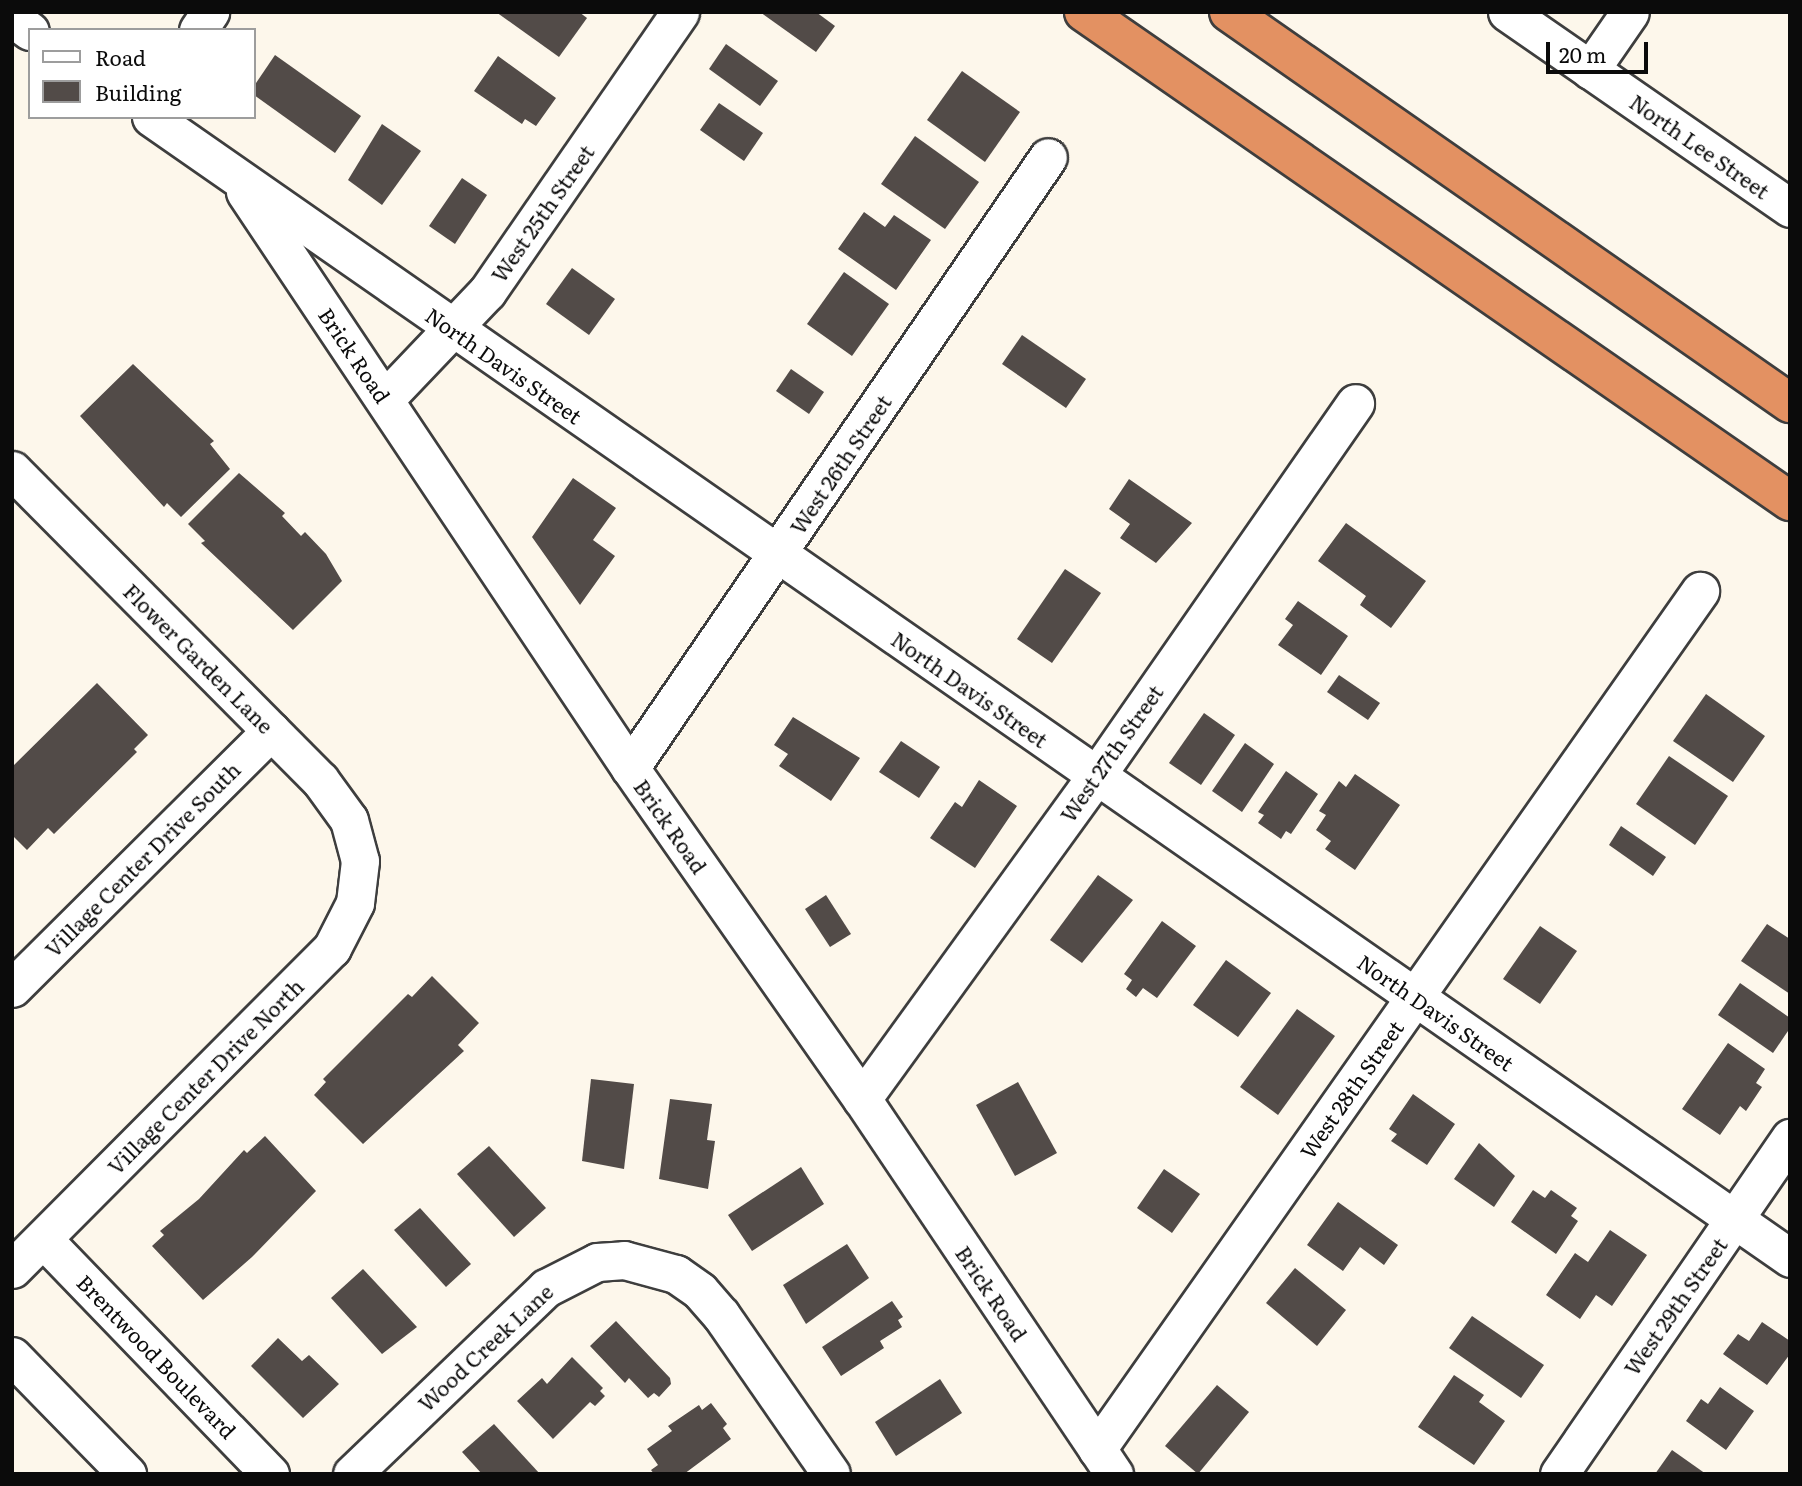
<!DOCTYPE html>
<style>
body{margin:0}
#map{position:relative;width:1802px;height:1486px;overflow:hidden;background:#fdf7eb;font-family:Literata,serif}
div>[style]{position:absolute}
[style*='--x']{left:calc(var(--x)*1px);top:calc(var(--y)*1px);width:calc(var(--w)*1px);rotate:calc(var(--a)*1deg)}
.building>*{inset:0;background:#524b48}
.roads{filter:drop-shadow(2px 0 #3e3e3e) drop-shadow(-2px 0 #3e3e3e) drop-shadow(0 2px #3e3e3e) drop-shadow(0 -2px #3e3e3e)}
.minor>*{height:37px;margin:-18.5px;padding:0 18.5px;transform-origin:18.5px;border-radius:18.5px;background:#fff}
.highway>*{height:38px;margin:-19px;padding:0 19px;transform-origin:19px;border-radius:19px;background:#e39162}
span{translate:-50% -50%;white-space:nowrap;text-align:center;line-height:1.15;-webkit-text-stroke:7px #fff;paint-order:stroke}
.street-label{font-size:21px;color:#0b0b0b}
.frame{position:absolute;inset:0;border:14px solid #0b0b0b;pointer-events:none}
.legend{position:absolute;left:28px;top:28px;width:228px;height:91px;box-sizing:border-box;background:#fff;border:2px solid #9d9d9d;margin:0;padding:9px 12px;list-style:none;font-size:21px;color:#0b0b0b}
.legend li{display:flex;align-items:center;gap:14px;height:35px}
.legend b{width:35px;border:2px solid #9d9d9d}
.scale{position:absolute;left:1546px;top:42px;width:102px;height:32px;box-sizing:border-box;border:4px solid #0b0b0b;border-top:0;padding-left:9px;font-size:21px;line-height:24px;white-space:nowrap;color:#0b0b0b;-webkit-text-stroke:5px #fff;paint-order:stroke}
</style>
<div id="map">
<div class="building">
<div style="clip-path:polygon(496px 12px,579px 12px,587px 18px,559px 57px)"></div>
<div style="clip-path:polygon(760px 12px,816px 12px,835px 26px,816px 52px)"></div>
<div style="clip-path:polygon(726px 44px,778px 81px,760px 106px,709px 69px)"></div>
<div style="clip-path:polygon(275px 55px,361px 116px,335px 153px,254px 95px,254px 86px)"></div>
<div style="clip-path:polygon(498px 56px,556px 98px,536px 126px,525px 119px,522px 124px,474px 91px)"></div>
<div style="clip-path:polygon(962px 71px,1020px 112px,985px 162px,927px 120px)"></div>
<div style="clip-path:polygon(719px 103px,763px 133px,744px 161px,700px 130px)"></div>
<div style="clip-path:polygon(382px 124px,421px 151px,382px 205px,348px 180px)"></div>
<div style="clip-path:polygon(915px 136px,979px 182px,945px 229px,881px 184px)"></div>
<div style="clip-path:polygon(462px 178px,487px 195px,455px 244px,429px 226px)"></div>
<div style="clip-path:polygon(864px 212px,885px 227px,894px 215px,931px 240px,896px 290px,838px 249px)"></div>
<div style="clip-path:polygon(572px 268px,615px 299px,589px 335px,546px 304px)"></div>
<div style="clip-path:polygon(844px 272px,889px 304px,852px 356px,807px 324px)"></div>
<div style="clip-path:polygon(1022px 335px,1086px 379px,1066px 408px,1002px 364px)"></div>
<div style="clip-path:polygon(133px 364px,214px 441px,210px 444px,230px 469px,181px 517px,167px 503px,164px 507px,80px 416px)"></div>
<div style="clip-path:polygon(791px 369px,824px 392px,809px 414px,776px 391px)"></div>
<div style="clip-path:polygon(239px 473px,285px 513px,282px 516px,301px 536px,305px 532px,326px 554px,342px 581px,293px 630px,201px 543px,205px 541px,188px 524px)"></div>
<div style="clip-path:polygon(573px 478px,616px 508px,593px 540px,615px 556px,580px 605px,532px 537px)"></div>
<div style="clip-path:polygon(1129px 479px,1192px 523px,1156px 563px,1120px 538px,1130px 524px,1109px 509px)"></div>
<div style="clip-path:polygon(1346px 523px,1426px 581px,1391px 628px,1360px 605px,1366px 596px,1318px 561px)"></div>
<div style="clip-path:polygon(1065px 569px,1101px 593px,1052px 663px,1017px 639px)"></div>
<div style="clip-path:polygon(1298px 601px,1348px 636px,1321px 675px,1278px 645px,1293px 625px,1285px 619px)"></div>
<div style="clip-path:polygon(1339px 675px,1380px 703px,1368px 720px,1327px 692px)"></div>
<div style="clip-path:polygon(97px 683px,148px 735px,134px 749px,137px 752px,54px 834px,48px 828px,27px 850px,12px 835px,12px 767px)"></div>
<div style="clip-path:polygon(1706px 694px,1765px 736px,1733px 782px,1673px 741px)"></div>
<div style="clip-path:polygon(1204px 713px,1235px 735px,1201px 785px,1169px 763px)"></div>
<div style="clip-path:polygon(793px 717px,860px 758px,831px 801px,779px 766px,788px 754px,774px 745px)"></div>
<div style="clip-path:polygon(901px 741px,940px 767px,919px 798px,879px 772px)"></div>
<div style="clip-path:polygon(1245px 743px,1274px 764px,1242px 812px,1212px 791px)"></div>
<div style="clip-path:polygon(1669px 756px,1728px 796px,1695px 845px,1636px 804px)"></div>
<div style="clip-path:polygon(1286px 771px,1318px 794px,1291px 834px,1286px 831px,1281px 839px,1258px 823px,1264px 815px,1258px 812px)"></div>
<div style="clip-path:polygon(1355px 774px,1400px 805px,1355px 870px,1325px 849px,1331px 841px,1316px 830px,1326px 815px,1319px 811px,1339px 781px,1346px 787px)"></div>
<div style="clip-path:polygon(979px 780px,1017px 806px,975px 868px,930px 838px,955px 802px,962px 807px)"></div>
<div style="clip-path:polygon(1621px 826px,1666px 857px,1653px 876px,1609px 845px)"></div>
<div style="clip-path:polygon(1098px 875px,1133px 900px,1082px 963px,1050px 940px)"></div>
<div style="clip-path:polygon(826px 895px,851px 934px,830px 947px,805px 909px)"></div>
<div style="clip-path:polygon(1162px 921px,1196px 946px,1157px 998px,1143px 988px,1136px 997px,1126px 989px,1132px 980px,1124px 974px)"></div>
<div style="clip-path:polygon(1767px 924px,1790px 939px,1790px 994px,1741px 961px)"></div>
<div style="clip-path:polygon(1540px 926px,1577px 951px,1540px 1004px,1503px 979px)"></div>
<div style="clip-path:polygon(1226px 960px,1271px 993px,1238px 1037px,1193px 1005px)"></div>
<div style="clip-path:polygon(432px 976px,479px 1023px,458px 1045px,464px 1051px,363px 1144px,314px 1095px,326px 1082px,323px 1079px,408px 994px,412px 997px)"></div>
<div style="clip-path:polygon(1740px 983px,1790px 1018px,1790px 1028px,1773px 1053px,1718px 1015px)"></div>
<div style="clip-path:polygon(1297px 1009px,1335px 1036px,1278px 1115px,1240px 1087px)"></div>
<div style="clip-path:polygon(1728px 1043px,1765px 1069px,1756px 1083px,1762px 1087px,1746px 1111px,1740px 1106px,1720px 1135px,1682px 1109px)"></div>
<div style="clip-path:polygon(591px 1079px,634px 1084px,624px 1169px,582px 1161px)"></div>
<div style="clip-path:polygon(1018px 1082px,1057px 1153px,1015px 1176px,976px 1105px)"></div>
<div style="clip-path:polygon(1413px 1094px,1455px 1124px,1427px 1165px,1391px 1141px,1397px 1134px,1389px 1129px)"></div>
<div style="clip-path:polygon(670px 1099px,712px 1104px,707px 1140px,715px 1141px,708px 1189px,659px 1179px)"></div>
<div style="clip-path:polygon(265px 1136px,316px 1191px,252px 1257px,203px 1300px,152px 1246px,164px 1235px,160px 1231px,199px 1199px,244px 1150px,247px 1153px)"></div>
<div style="clip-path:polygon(1479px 1143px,1515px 1176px,1494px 1207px,1454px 1179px)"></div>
<div style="clip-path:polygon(489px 1146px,546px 1208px,514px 1237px,457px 1174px)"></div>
<div style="clip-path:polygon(801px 1167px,824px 1204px,752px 1251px,728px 1215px)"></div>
<div style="clip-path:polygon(1164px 1169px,1200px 1194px,1172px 1233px,1137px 1208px)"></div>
<div style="clip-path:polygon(1533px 1190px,1545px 1198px,1551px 1190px,1577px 1208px,1571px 1216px,1578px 1221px,1556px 1254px,1511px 1222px)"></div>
<div style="clip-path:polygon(1338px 1202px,1398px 1245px,1384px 1265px,1360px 1247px,1343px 1271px,1307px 1245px)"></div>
<div style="clip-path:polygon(420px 1208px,471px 1264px,446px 1287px,394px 1230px)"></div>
<div style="clip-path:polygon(1610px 1230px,1647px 1255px,1612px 1306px,1596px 1295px,1580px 1319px,1546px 1295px,1575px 1253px,1588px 1262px)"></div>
<div style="clip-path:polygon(847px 1244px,869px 1278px,806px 1324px,783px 1285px)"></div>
<div style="clip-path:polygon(1295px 1268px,1346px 1310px,1317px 1346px,1266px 1303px)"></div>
<div style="clip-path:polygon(363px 1269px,417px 1327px,382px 1354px,331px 1298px)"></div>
<div style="clip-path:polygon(892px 1301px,903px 1317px,898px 1320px,902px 1327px,880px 1341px,884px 1348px,841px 1376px,822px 1347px)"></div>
<div style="clip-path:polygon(1472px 1316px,1544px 1365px,1521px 1398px,1449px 1348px)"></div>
<div style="clip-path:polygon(616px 1321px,670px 1378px,671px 1384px,659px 1397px,654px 1393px,648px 1398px,629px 1378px,625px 1383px,590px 1346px)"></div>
<div style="clip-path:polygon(1762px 1322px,1790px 1341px,1790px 1354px,1767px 1385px,1723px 1354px,1738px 1334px,1749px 1341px)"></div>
<div style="clip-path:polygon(278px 1338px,302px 1361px,309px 1355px,339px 1384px,303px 1418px,251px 1366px)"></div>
<div style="clip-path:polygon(572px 1357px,603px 1388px,600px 1391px,605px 1396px,595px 1406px,590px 1402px,553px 1439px,517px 1401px,542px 1378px,547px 1384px)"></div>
<div style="clip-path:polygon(1454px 1375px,1484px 1395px,1479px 1402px,1505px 1421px,1474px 1465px,1418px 1427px)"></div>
<div style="clip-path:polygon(940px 1379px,962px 1413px,896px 1456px,875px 1422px)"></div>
<div style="clip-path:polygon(1217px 1385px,1249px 1412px,1198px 1474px,1165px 1446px)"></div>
<div style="clip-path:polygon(1720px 1387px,1754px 1411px,1726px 1450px,1686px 1421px,1701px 1399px,1708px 1404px)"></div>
<div style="clip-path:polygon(711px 1403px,727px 1424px,723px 1428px,731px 1439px,684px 1474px,654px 1474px,651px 1470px,658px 1465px,647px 1449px,672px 1431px,668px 1426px,699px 1405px,702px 1410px)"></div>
<div style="clip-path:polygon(494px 1424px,540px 1474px,482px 1474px,462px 1452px)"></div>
<div style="clip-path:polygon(1672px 1450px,1706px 1474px,1655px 1474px)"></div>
</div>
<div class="roads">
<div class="minor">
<div style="--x:1507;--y:12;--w:344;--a:34.7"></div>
<div style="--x:12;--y:18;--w:22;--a:36"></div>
<div style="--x:198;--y:30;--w:22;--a:-56"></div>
<div style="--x:1590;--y:70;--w:70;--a:-55.4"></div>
<div style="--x:151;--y:117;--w:1997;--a:34.84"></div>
<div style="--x:245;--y:192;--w:693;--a:56.24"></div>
<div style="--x:630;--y:768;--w:404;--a:55"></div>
<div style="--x:862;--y:1099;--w:452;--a:56.1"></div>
<div style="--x:385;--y:399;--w:148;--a:-46.4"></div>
<div style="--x:487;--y:292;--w:340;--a:-55.4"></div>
<div style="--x:12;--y:470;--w:437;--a:45.2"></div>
<div style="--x:320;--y:780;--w:49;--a:54.1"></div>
<div style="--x:349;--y:820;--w:42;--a:75"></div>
<div style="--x:360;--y:861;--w:42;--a:96.8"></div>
<div style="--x:355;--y:903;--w:51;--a:117.1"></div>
<div style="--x:332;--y:948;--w:453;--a:134.9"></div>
<div style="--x:630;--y:768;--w:740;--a:-55.62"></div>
<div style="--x:12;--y:988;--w:365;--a:-44.8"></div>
<div style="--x:862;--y:1099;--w:399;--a:-54.1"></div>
<div style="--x:1096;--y:776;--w:454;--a:-55.2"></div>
<div style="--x:43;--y:1239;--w:327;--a:46"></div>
<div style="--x:12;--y:1356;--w:165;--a:45.7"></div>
<div style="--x:1097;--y:1449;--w:1049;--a:-54.9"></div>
<div style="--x:352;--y:1474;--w:269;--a:-43.8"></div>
<div style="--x:546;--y:1288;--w:57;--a:-27"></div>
<div style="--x:597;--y:1262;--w:27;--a:-4"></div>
<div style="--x:624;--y:1260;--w:54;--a:15.1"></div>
<div style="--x:676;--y:1274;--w:29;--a:35"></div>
<div style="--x:700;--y:1291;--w:32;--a:49"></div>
<div style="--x:721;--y:1315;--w:193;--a:55.3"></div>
<div style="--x:1559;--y:1474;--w:408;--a:-55.5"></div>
</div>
<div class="highway">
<div style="--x:1084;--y:12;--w:859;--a:34.71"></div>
<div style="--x:1229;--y:12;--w:684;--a:34.88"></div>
</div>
</div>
<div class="street-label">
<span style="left:1700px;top:146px;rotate:35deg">North Lee Street</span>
<span style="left:542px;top:213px;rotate:-55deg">West 25th Street</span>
<span style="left:355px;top:355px;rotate:56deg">Brick Road</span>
<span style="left:504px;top:365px;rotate:35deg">North Davis Street</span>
<span style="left:840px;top:464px;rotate:-56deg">West 26th Street</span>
<span style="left:199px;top:658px;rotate:45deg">Flower Garden Lane</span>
<span style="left:970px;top:689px;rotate:35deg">North Davis Street</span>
<span style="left:1111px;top:753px;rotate:-55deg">West 27th Street</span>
<span style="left:671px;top:826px;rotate:55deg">Brick Road</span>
<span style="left:142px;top:859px;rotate:-45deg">Village Center Drive South</span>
<span style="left:1436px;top:1012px;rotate:35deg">North Davis Street</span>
<span style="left:205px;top:1076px;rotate:-45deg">Village Center Drive North</span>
<span style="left:1351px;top:1089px;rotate:-55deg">West 28th Street</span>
<span style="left:992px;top:1293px;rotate:56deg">Brick Road</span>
<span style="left:1675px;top:1306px;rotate:-55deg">West 29th Street</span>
<span style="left:485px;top:1347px;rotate:-43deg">Wood Creek Lane</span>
<span style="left:157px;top:1356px;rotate:46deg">Brentwood Boulevard</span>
</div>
<div class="frame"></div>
<ul class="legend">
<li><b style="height:9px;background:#fff"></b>Road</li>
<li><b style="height:19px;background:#524b48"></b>Building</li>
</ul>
<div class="scale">20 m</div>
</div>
